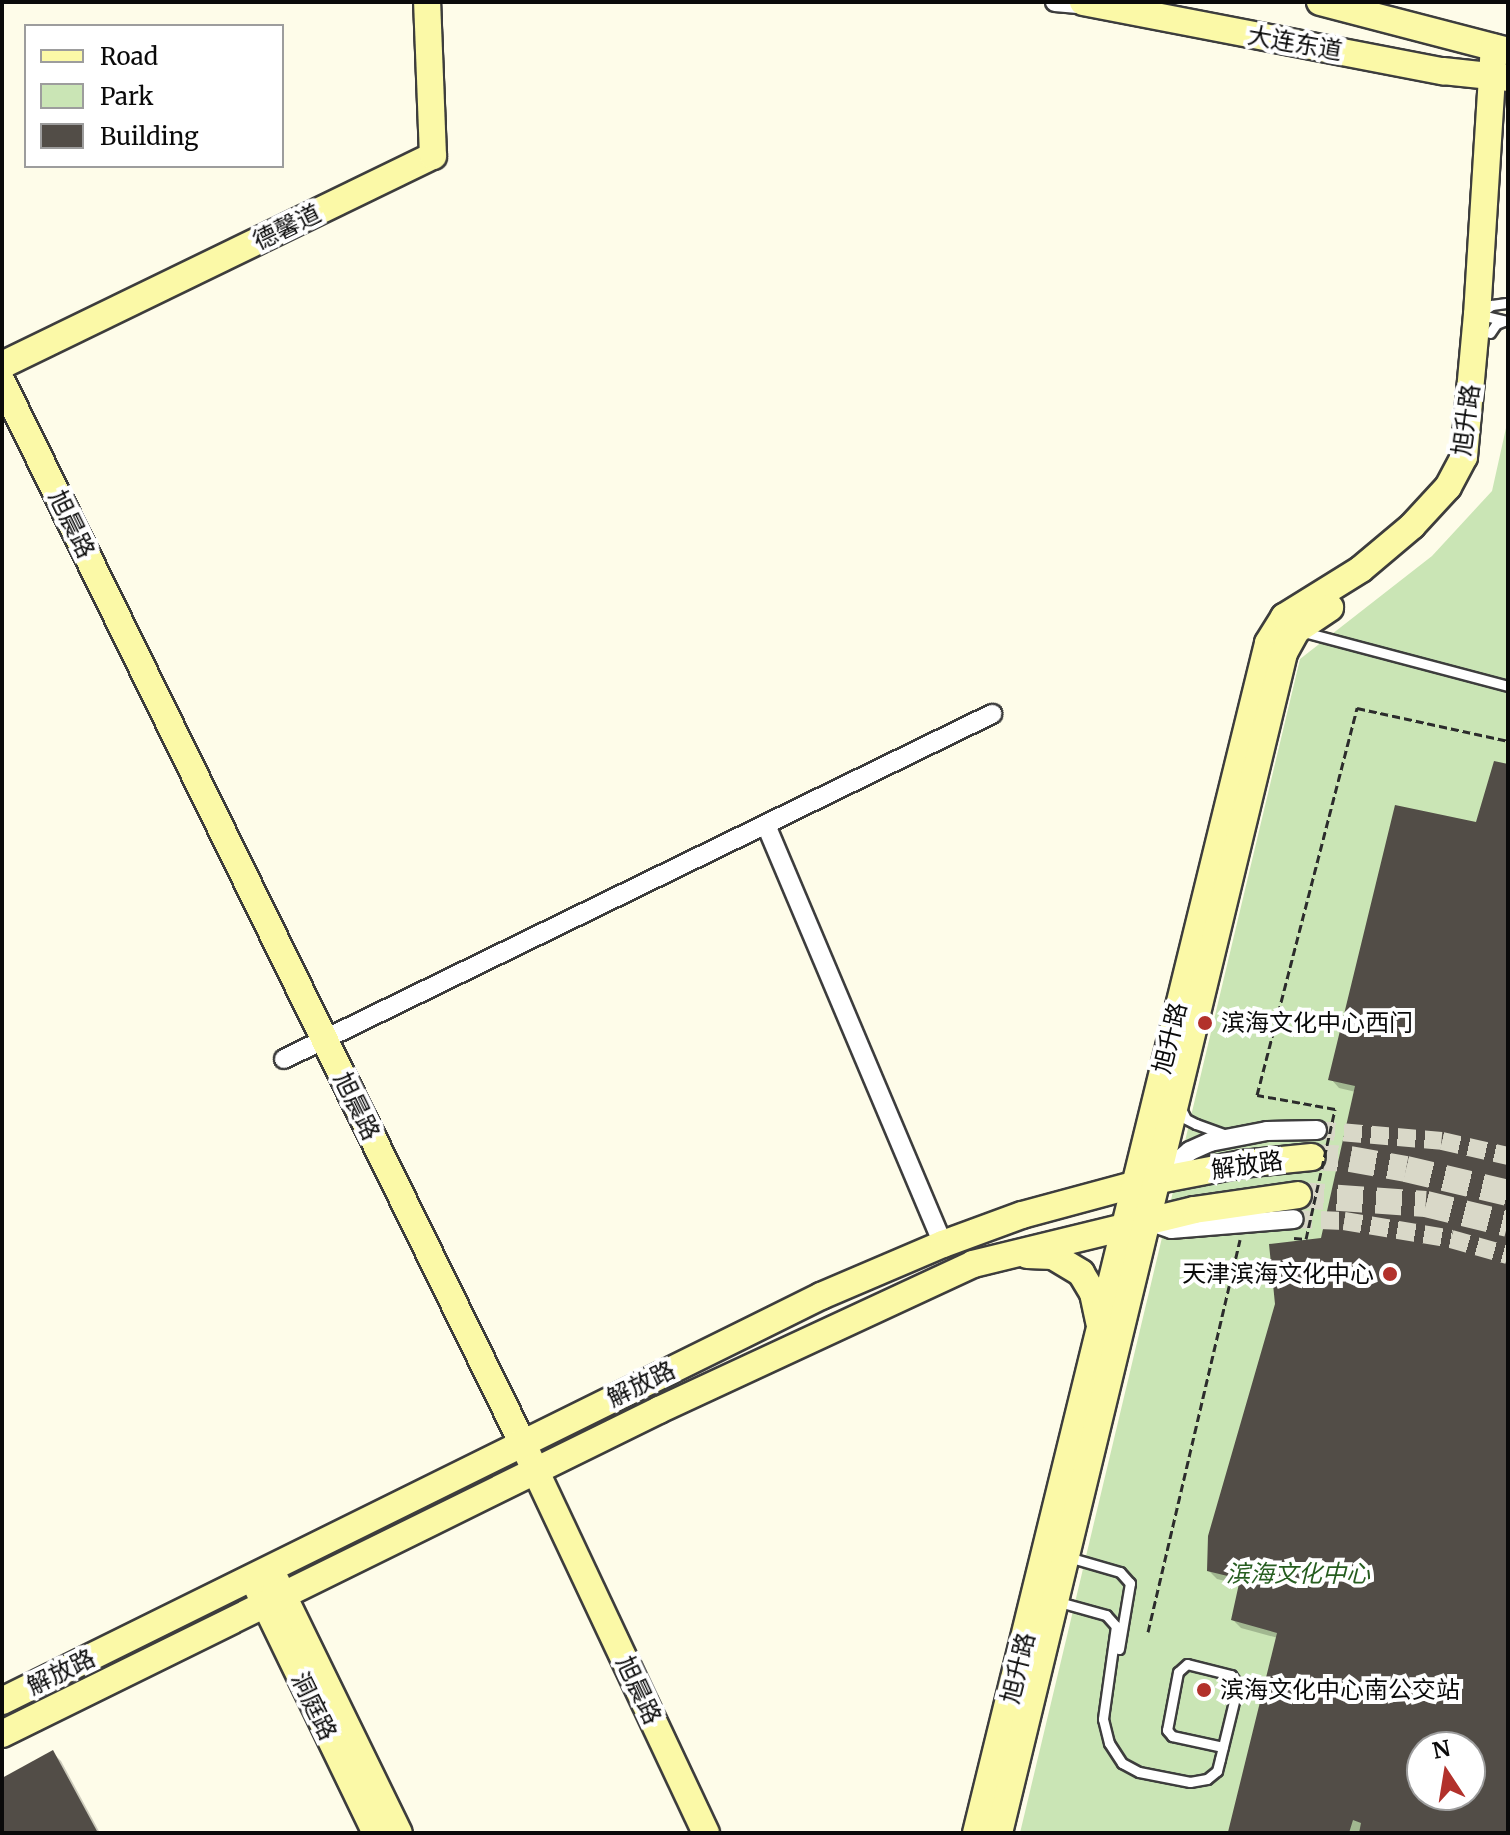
<!DOCTYPE html>
<meta charset="utf-8">
<style>
body{margin:0}
#map{position:relative;width:1510px;height:1835px;overflow:hidden;background:#fefce9;font-family:Merriweather,"Noto Sans SC",serif}
div>[style]{position:absolute}
[style*='--x']{left:calc(var(--x)*1px);top:calc(var(--y)*1px);width:calc(var(--w)*1px);rotate:calc(var(--a)*1deg)}
.green>*{inset:0;background:#cae5b5}
.shadow>*{inset:0;background:#0003}
.building>*{inset:0;background:#524d47}
.street-tunnel>*{height:18px;margin-top:-9px;transform-origin:0;background:repeating-linear-gradient(90deg,#d9d8c8 0 18px,transparent 0 27px)}
.secondary-tunnel>*{height:26px;margin-top:-13px;transform-origin:0;background:repeating-linear-gradient(90deg,#d9d8c8 0 26px,transparent 0 39px)}
.path>*{height:3px;margin-top:-1.5px;transform-origin:0;background:repeating-linear-gradient(90deg,#2c2c2c 0 8px,transparent 0 12px)}
.roads{filter:drop-shadow(2px 0 #3d3d3d) drop-shadow(-2px 0 #3d3d3d) drop-shadow(0 2px #3d3d3d) drop-shadow(0 -2px #3d3d3d)}
.lane>*{height:9px;margin:-4.5px;padding:0 4.5px;transform-origin:4.5px;border-radius:4.5px;background:#fff}
.street>*{height:18px;margin:-9px;padding:0 9px;transform-origin:9px;border-radius:9px;background:#fff}
.secondary>*{height:26px;margin:-13px;padding:0 13px;transform-origin:13px;border-radius:13px;background:#fbf9a7}
.path-bridge>*{height:3px;margin-top:-1.5px;transform-origin:0;background:repeating-linear-gradient(90deg,#2c2c2c 0 8px,transparent 0 12px)}
.dots>*{width:22px;height:22px;translate:-50% -50%;box-sizing:border-box;border:4px solid #fff;border-radius:50%}
span{translate:-50% -50%;white-space:nowrap;text-align:center;line-height:1.15;-webkit-text-stroke:8px #fff;paint-order:stroke}
.street-label{font-size:24px;color:#0a0a0a}
.poi-label{font-size:24px;color:#0a0a0a}
.left{translate:0 -50%;text-align:left}
.right{translate:-100% -50%;text-align:right}
.park-label{font-size:24px;color:#265d1f;font-style:italic}
.frame{position:absolute;inset:0;border:4px solid #0a0a0a;pointer-events:none}
.legend{position:absolute;left:24px;top:24px;width:260px;height:144px;box-sizing:border-box;background:#fff;border:2px solid #9d9d9d;margin:0;padding:10px 14px;list-style:none;font-size:24px;color:#0a0a0a}
.legend li{display:flex;align-items:center;gap:16px;height:40px}
.legend b{width:40px;border:2px solid #9d9d9d}
.north{position:absolute;left:1406px;top:1731px;width:80px;height:80px;box-sizing:border-box;background:#fff;border:2px solid #9d9d9d;border-radius:50%;rotate:348deg;font-size:22px;font-weight:700;line-height:32px;text-align:center;color:#0a0a0a}
.north::after{content:'';display:block;margin:auto;width:28px;height:36px;background:#b2312b;clip-path:polygon(50% 0,100% 100%,50% 72%,0 100%)}
</style>
<div id="map">
<div class="green">
<div style="clip-path:polygon(evenodd,1508px 394px,1508px 1833px,1020px 1833px,1300px 659px,1432px 556px,1492px 491px,1506px 428px,1508px 394px,1422px 1747px,1470px 1747px,1470px 1795px,1422px 1795px,1422px 1747px)"></div>
</div>
<div class="shadow">
<div style="clip-path:polygon(evenodd,1508px 766px,1508px 1833px,1232px 1833px,1278px 1638px,1241px 1628px,1233px 1620px,1241px 1585px,1217px 1579px,1209px 1571px,1323px 1240px,1356px 1092px,1339px 1088px,1331px 1079px,1508px 766px,1422px 1747px,1470px 1747px,1470px 1795px,1422px 1795px,1422px 1747px)"></div>
<div style="clip-path:polygon(53px 1753px,61px 1761px,100px 1833px,2px 1833px,2px 1780px)"></div>
</div>
<div class="building">
<div style="clip-path:polygon(evenodd,1494px 761px,1508px 764px,1508px 1830px,1503px 1833px,1359px 1833px,1361px 1823px,1353px 1820px,1349px 1833px,1228px 1832px,1277px 1633px,1231px 1620px,1240px 1579px,1207px 1571px,1208px 1536px,1275px 1304px,1269px 1244px,1321px 1238px,1355px 1086px,1328px 1080px,1395px 805px,1476px 822px,1494px 761px,1422px 1747px,1470px 1747px,1470px 1795px,1422px 1795px,1422px 1747px)"></div>
<div style="clip-path:polygon(53px 1750px,98px 1833px,2px 1833px,2px 1778px)"></div>
</div>
<div class="street-tunnel">
<div style="--x:1317;--y:1130;--w:125;--a:5"></div>
<div style="--x:1442;--y:1141;--w:68;--a:12.8"></div>
<div style="--x:1294;--y:1219;--w:50;--a:2.3"></div>
<div style="--x:1344;--y:1221;--w:109;--a:9.5"></div>
<div style="--x:1451;--y:1239;--w:59;--a:15.7"></div>
</div>
<div class="secondary-tunnel">
<div style="--x:1312;--y:1157;--w:38;--a:3"></div>
<div style="--x:1350;--y:1159;--w:57;--a:10.1"></div>
<div style="--x:1406;--y:1169;--w:105;--a:13.2"></div>
<div style="--x:1298;--y:1195;--w:128;--a:4"></div>
<div style="--x:1426;--y:1204;--w:84;--a:13.7"></div>
</div>
<div class="path">
<div style="--x:1335;--y:1109;--w:79;--a:-169.8"></div>
<div style="--x:1257;--y:1095;--w:400;--a:-75.5"></div>
<div style="--x:1357;--y:708;--w:155;--a:12.3"></div>
<div style="--x:1294;--y:1238;--w:12;--a:5"></div>
<div style="--x:1148;--y:1632;--w:403;--a:-76.8"></div>
</div>
<div class="roads">
<div class="lane">
<div style="--x:1483;--y:311;--w:11;--a:-34"></div>
<div style="--x:1492;--y:305;--w:14;--a:-8"></div>
<div style="--x:1481;--y:315;--w:28;--a:13"></div>
<div style="--x:1490;--y:333;--w:11;--a:-56"></div>
<div style="--x:1496;--y:324;--w:9;--a:-21"></div>
<div style="--x:1304;--y:632;--w:211;--a:14.8"></div>
<div style="--x:1180;--y:1107;--w:13;--a:63"></div>
<div style="--x:1186;--y:1119;--w:11;--a:27"></div>
<div style="--x:1196;--y:1124;--w:33;--a:20"></div>
<div style="--x:1068;--y:1557;--w:54;--a:16.1"></div>
<div style="--x:1120;--y:1572;--w:15;--a:48"></div>
<div style="--x:1130;--y:1583;--w:67;--a:99.5"></div>
<div style="--x:1059;--y:1602;--w:49;--a:15.5"></div>
<div style="--x:1106;--y:1615;--w:15;--a:48"></div>
<div style="--x:1116;--y:1626;--w:94;--a:98"></div>
<div style="--x:1103;--y:1719;--w:25;--a:76"></div>
<div style="--x:1109;--y:1743;--w:24;--a:57"></div>
<div style="--x:1122;--y:1763;--w:19;--a:28"></div>
<div style="--x:1139;--y:1772;--w:52;--a:11.1"></div>
<div style="--x:1190;--y:1782;--w:17;--a:-10"></div>
<div style="--x:1207;--y:1779;--w:13;--a:-39"></div>
<div style="--x:1217;--y:1771;--w:12;--a:-76"></div>
<div style="--x:1220;--y:1759;--w:76;--a:-76.3"></div>
<div style="--x:1238;--y:1685;--w:12;--a:-125"></div>
<div style="--x:1231;--y:1675;--w:45;--a:-166"></div>
<div style="--x:1187;--y:1664;--w:12;--a:138"></div>
<div style="--x:1178;--y:1672;--w:59;--a:100.7"></div>
<div style="--x:1167;--y:1730;--w:8;--a:50"></div>
<div style="--x:1172;--y:1736;--w:52;--a:12.2"></div>
</div>
<div class="street">
<div style="--x:1055;--y:2;--w:37;--a:5"></div>
<div style="--x:766;--y:825;--w:455;--a:67.1"></div>
<div style="--x:284;--y:1059;--w:788;--a:-25.98"></div>
<div style="--x:1157;--y:1179;--w:43;--a:-40.3"></div>
<div style="--x:1190;--y:1151;--w:22;--a:-24"></div>
<div style="--x:1210;--y:1142;--w:58;--a:-10.9"></div>
<div style="--x:1267;--y:1131;--w:50;--a:-1.1"></div>
<div style="--x:1151;--y:1222;--w:21;--a:19"></div>
<div style="--x:1171;--y:1229;--w:123;--a:-4.6"></div>
</div>
<div class="secondary">
<div style="--x:1083;--y:2;--w:367;--a:10.9"></div>
<div style="--x:1443;--y:71;--w:65;--a:6.1"></div>
<div style="--x:1320;--y:2;--w:194;--a:14.6"></div>
<div style="--x:2;--y:365;--w:479;--a:-25.9"></div>
<div style="--x:433;--y:156;--w:154;--a:-92.2"></div>
<div style="--x:2;--y:382;--w:1181;--a:63.87"></div>
<div style="--x:522;--y:1442;--w:432;--a:64.8"></div>
<div style="--x:1027;--y:1255;--w:26;--a:2"></div>
<div style="--x:1053;--y:1256;--w:33;--a:31"></div>
<div style="--x:1081;--y:1273;--w:23;--a:59"></div>
<div style="--x:1093;--y:1293;--w:30;--a:78"></div>
<div style="--x:276;--y:1581;--w:280;--a:64"></div>
<div style="--x:258;--y:1589;--w:271;--a:64.2"></div>
<div style="--x:2;--y:1701;--w:914;--a:-26.31"></div>
<div style="--x:821;--y:1296;--w:133;--a:-23.1"></div>
<div style="--x:943;--y:1244;--w:84;--a:-20.2"></div>
<div style="--x:1022;--y:1215;--w:115;--a:-15.1"></div>
<div style="--x:1133;--y:1185;--w:111;--a:-10.9"></div>
<div style="--x:1242;--y:1164;--w:70;--a:-5.7"></div>
<div style="--x:2;--y:1734;--w:733;--a:-26.25"></div>
<div style="--x:659;--y:1410;--w:346;--a:-24.9"></div>
<div style="--x:973;--y:1264;--w:228;--a:-13.7"></div>
<div style="--x:1194;--y:1210;--w:105;--a:-8.2"></div>
<div style="--x:976;--y:1833;--w:1225;--a:-76.21"></div>
<div style="--x:1268;--y:643;--w:31;--a:-58"></div>
<div style="--x:1284;--y:617;--w:91;--a:-31.9"></div>
<div style="--x:1361;--y:569;--w:67;--a:-40.1"></div>
<div style="--x:1412;--y:526;--w:53;--a:-47.3"></div>
<div style="--x:1448;--y:487;--w:34;--a:-62"></div>
<div style="--x:1464;--y:457;--w:143;--a:-84.8"></div>
<div style="--x:1477;--y:315;--w:268;--a:-86.4"></div>
<div style="--x:999;--y:1833;--w:1214;--a:-76.42"></div>
<div style="--x:1284;--y:653;--w:26;--a:-61"></div>
<div style="--x:1297;--y:630;--w:40;--a:-34"></div>
</div>
</div>
<div class="path-bridge">
<div style="--x:1306;--y:1239;--w:133;--a:-77.4"></div>
</div>
<div class="dots">
<div style="left:1205px;top:1023px;background:#b2312b"></div>
<div style="left:1390px;top:1274px;background:#b2312b"></div>
<div style="left:1204px;top:1690px;background:#b2312b"></div>
</div>
<div class="street-label">
<span style="left:1295px;top:43px;rotate:10deg">大连东道</span>
<span style="left:287px;top:227px;rotate:-26deg">德馨道</span>
<span style="left:1466px;top:420px;rotate:-82deg">旭升路</span>
<span style="left:72px;top:524px;rotate:64deg">旭晨路</span>
<span style="left:1170px;top:1038px;rotate:-76deg">旭升路</span>
<span style="left:357px;top:1106px;rotate:64deg">旭晨路</span>
<span style="left:1247px;top:1165px;rotate:-8deg">解放路</span>
<span style="left:641px;top:1384px;rotate:-26deg">解放路</span>
<span style="left:1018px;top:1668px;rotate:-76deg">旭升路</span>
<span style="left:61px;top:1672px;rotate:-26deg">解放路</span>
<span style="left:639px;top:1690px;rotate:65deg">旭晨路</span>
<span style="left:314px;top:1706px;rotate:64deg">洞庭路</span>
</div>
<div class="poi-label">
<span class="left" style="left:1221px;top:1023px">滨海文化中心西门</span>
<span class="right" style="left:1374px;top:1274px">天津滨海文化中心</span>
<span class="left" style="left:1220px;top:1690px">滨海文化中心南公交站</span>
</div>
<div class="park-label">
<span style="left:1298px;top:1574px">滨海文化中心</span>
</div>
<div class="frame"></div>
<ul class="legend">
<li><b style="height:10px;background:#fbf9a7"></b>Road</li>
<li><b style="height:22px;background:#cae5b5"></b>Park</li>
<li><b style="height:22px;background:#524d47"></b>Building</li>
</ul>
<div class="north">N</div>
</div>
